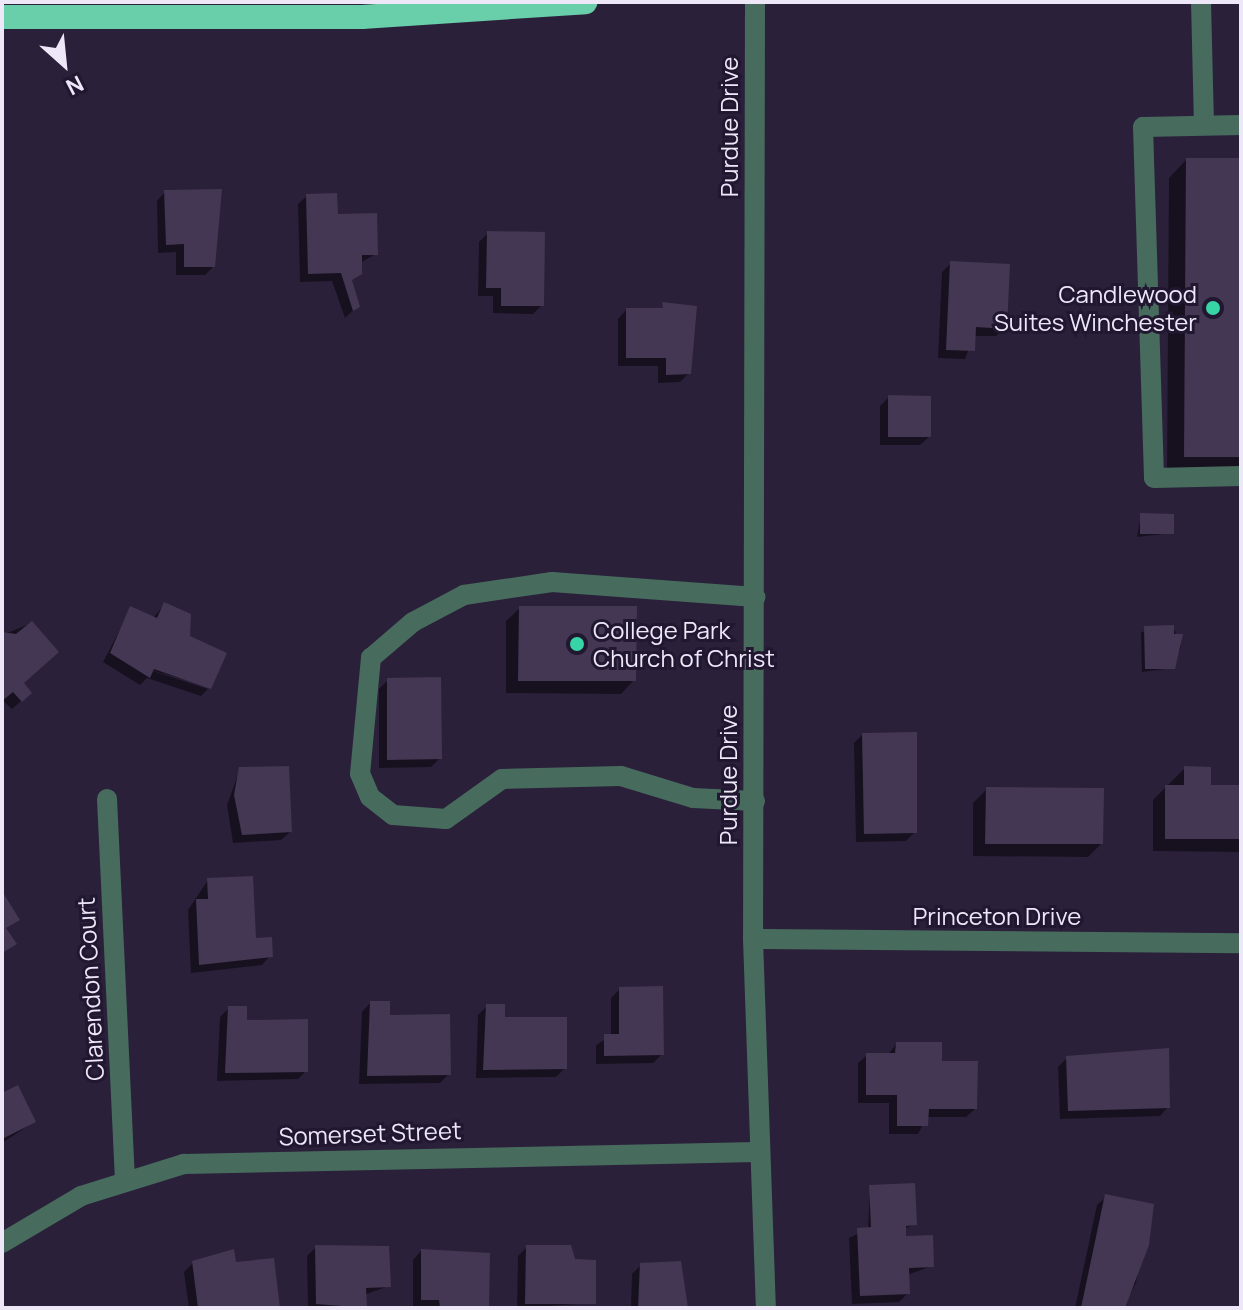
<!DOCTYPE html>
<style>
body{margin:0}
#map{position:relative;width:1243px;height:1310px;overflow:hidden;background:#2b203a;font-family:Manrope,sans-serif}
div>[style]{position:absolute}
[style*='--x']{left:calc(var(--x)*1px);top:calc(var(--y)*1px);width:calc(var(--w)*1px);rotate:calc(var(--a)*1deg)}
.shadow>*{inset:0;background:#0007}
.building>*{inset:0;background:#433753}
.lane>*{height:20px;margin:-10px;padding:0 10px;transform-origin:10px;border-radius:10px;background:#476c5e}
.street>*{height:20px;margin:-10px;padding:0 10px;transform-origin:10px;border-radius:10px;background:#476c5e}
.highway>*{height:24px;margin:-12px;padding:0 12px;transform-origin:12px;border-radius:12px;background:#69ceaa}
.dots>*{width:22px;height:22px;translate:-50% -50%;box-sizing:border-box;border:4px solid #211730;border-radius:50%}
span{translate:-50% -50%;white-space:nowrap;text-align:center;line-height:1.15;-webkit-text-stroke:6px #211730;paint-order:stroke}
.street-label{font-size:24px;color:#ede7f8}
.poi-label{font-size:24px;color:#ede7f8}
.right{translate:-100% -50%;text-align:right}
.left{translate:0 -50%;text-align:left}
.frame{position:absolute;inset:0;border:4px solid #ede7f8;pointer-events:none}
.north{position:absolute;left:24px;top:24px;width:80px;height:80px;-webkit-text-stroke:6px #211730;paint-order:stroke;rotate:153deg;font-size:22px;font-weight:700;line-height:32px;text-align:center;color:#ede7f8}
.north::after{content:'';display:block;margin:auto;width:28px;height:36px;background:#ede7f8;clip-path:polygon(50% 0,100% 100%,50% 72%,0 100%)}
</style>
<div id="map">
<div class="shadow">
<div style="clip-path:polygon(1186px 160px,1241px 160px,1241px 470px,1167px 474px,1169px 178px)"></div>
<div style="clip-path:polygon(165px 192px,214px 266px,205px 275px,176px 275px,176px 252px,158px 253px,157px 201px)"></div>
<div style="clip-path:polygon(307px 196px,376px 254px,360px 263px,351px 282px,358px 306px,345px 318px,332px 281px,300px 282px,298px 204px)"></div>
<div style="clip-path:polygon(488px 233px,542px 305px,533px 314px,493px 313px,493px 296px,478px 296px,479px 242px)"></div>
<div style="clip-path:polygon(951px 263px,1005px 328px,996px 336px,974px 336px,965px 359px,938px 358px,942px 272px)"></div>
<div style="clip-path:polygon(626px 310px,689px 373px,680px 382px,658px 383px,658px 366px,618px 366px,618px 319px)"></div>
<div style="clip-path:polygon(889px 397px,929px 437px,920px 445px,880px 445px,880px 406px)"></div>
<div style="clip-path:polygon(1141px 515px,1172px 533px,1137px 537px)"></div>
<div style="clip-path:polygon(164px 605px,210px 687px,144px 668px,208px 689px,201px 696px,147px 678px,140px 685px,103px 662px,131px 609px,153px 618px)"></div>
<div style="clip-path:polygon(520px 608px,634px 680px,621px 694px,506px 693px,506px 621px)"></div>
<div style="clip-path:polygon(32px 623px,22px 684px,30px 693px,12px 709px,2px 700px,2px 635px)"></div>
<div style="clip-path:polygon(1173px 627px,1181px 646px,1173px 668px,1142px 672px,1141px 632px)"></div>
<div style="clip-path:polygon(388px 680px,440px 758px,431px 767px,379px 768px,379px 689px)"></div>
<div style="clip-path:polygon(862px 735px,915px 832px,906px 841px,856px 842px,854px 743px)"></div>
<div style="clip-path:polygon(1185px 768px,1209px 787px,1241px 787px,1241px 852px,1153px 851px,1153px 800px)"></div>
<div style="clip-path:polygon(240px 769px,290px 832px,281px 840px,233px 843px,227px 805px)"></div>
<div style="clip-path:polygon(987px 789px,1101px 844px,1088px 857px,973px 856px,973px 803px)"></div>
<div style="clip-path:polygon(208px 880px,270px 956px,262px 965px,191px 973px,188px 910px)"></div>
<div style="clip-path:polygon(620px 989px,662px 1054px,653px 1063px,596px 1064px,596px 1045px,611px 1036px,611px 998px)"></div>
<div style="clip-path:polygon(370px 1003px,449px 1074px,440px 1083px,359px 1084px,362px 1012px)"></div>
<div style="clip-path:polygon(487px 1006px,503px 1019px,565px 1068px,556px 1077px,476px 1078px,478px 1015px)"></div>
<div style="clip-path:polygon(229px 1008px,245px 1022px,306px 1071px,298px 1079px,217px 1081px,220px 1017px)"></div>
<div style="clip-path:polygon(896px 1044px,940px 1063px,975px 1109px,966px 1117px,927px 1117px,918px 1134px,889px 1134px,889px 1103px,858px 1103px,858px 1063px,867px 1055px,888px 1055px)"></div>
<div style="clip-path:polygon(1067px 1058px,1168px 1107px,1160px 1116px,1060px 1119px,1058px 1067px)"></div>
<div style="clip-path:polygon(2px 1095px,34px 1122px,2px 1143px)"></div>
<div style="clip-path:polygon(870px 1187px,915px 1224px,904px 1229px,905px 1239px,932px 1266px,907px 1275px,908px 1293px,899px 1302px,852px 1304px,849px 1238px,868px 1229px)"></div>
<div style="clip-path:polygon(1106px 1197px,1151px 1206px,1136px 1283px,1123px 1308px,1075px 1308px,1097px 1205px)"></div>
<div style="clip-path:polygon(527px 1247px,574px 1261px,594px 1303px,517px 1308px,518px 1256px)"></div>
<div style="clip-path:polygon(315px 1248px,389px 1286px,364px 1295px,365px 1308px,308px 1308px,307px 1256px)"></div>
<div style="clip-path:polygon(421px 1251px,486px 1308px,413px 1308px,413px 1260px)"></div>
<div style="clip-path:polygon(193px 1263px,234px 1264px,277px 1308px,189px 1308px,184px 1272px)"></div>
<div style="clip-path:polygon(641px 1265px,683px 1308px,631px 1308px,632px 1274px)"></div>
</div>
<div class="building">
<div style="clip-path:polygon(1186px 158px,1241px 158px,1241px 457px,1184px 457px)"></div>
<div style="clip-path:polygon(222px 189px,215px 267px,184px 267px,184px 244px,166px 245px,164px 190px)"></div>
<div style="clip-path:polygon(337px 193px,338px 214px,377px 213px,378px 255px,362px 255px,362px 274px,352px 280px,360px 307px,353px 311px,341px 273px,308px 274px,306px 194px)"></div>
<div style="clip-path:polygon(487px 231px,545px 232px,544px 306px,501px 306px,501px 288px,486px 288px)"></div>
<div style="clip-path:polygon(950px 261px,1010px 264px,1007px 329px,976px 327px,975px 351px,946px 350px)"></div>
<div style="clip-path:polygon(662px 302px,697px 306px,691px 374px,666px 375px,666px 358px,626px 358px,626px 308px,663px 308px)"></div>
<div style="clip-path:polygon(888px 395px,931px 396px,931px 437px,888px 437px)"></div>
<div style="clip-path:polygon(1140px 513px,1174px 514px,1174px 534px,1140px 534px)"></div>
<div style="clip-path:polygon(164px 602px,191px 614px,190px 636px,227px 653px,211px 689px,154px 669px,150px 678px,110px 653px,130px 606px,157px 618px)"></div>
<div style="clip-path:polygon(519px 606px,637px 606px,636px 681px,518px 681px)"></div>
<div style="clip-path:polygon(32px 621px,59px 652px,24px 683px,32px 693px,22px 702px,13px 692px,2px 701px,2px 632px,16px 634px)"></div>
<div style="clip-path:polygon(1174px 625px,1174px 634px,1183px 634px,1175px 669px,1145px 669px,1144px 626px)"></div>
<div style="clip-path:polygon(441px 677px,442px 759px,387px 760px,387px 678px)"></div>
<div style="clip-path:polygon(917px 732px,917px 833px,864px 834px,862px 733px)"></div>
<div style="clip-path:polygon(289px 766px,292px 832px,242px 835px,234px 795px,239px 767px)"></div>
<div style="clip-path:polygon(1184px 766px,1211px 767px,1211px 785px,1241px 785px,1241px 839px,1165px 839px,1165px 785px,1184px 785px)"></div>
<div style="clip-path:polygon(986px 787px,1104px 788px,1103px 844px,985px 844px)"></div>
<div style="clip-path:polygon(253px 876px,256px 938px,272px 937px,273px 957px,199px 965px,196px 899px,208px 899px,207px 878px)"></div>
<div style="clip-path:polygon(2px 891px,20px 920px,6px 928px,17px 944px,2px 953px)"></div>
<div style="clip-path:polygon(663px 986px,664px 1055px,604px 1056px,604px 1034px,619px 1034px,619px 987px)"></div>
<div style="clip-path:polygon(370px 1001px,390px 1001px,390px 1015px,450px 1014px,451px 1075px,367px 1076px)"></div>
<div style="clip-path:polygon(486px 1004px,505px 1004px,505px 1017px,567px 1017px,567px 1069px,483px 1070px)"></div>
<div style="clip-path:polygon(228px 1006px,247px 1006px,247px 1020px,308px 1019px,308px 1072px,225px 1073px)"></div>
<div style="clip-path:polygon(896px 1042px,942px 1042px,942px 1061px,978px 1061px,977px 1109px,929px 1109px,928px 1126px,897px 1126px,897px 1095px,866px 1095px,866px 1053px,895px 1053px)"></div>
<div style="clip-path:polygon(1169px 1048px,1170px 1108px,1068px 1111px,1066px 1056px)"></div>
<div style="clip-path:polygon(18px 1085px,36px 1122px,2px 1139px,2px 1093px)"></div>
<div style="clip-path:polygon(915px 1183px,917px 1225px,906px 1226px,906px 1236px,933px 1235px,934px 1267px,909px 1268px,910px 1294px,860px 1296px,857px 1228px,871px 1227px,869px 1185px)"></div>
<div style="clip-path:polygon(1105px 1194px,1154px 1204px,1149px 1245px,1125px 1308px,1081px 1308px)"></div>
<div style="clip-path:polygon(315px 1245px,389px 1246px,391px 1287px,366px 1288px,367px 1308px,316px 1304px)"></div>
<div style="clip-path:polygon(526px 1245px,571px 1245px,575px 1259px,596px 1260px,596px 1304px,525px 1304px)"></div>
<div style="clip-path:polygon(234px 1249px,236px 1262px,274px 1258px,280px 1308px,198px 1308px,192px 1261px)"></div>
<div style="clip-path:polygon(421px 1249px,490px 1253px,489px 1308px,440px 1308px,439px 1300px,421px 1300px)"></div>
<div style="clip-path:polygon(681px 1261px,688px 1308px,638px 1308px,640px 1263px)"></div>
</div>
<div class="lane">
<div style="--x:1201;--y:2;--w:122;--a:88.6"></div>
<div style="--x:1241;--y:125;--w:98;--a:178.8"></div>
<div style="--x:1143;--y:127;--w:351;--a:88.2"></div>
<div style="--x:1154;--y:478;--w:87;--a:-1.3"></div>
<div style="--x:755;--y:801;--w:62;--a:-177.2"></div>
<div style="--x:693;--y:798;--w:75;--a:-163"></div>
<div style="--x:621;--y:776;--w:119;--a:178.6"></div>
<div style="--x:502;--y:779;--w:69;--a:144.5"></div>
<div style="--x:446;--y:819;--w:53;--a:-175.7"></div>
<div style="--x:393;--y:815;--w:29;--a:-142"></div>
<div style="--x:370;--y:797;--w:25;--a:-113"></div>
<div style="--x:360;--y:774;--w:117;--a:-84.6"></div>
<div style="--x:371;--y:658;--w:55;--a:-40.6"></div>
<div style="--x:413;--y:622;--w:58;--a:-27.9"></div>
<div style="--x:464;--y:595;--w:89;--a:-8.4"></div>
<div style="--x:552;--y:582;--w:204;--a:4.2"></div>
</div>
<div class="street">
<div style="--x:755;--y:2;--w:937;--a:90.12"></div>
<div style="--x:753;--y:939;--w:369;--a:88"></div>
<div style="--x:107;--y:799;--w:378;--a:87.3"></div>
<div style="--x:753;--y:939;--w:488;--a:0.5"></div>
<div style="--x:2;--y:1243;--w:92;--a:-30.7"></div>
<div style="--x:81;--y:1196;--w:108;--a:-17.3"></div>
<div style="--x:184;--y:1164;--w:573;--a:-1.2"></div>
</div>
<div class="highway">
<div style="--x:2;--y:17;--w:360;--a:0"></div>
<div style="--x:362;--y:17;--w:224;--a:-3.8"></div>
</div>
<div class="dots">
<div style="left:1213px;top:308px;background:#37d4a6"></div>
<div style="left:577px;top:644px;background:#37d4a6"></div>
</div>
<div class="street-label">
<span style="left:729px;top:127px;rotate:-90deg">Purdue Drive</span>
<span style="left:728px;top:775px;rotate:-90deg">Purdue Drive</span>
<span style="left:997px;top:916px">Princeton Drive</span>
<span style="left:90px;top:989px;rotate:-93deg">Clarendon Court</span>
<span style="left:370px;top:1133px;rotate:-2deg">Somerset Street</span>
</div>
<div class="poi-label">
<span class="right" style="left:1197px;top:308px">Candlewood<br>Suites Winchester</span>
<span class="left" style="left:593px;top:644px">College Park<br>Church of Christ</span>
</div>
<div class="frame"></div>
<div class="north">N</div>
</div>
